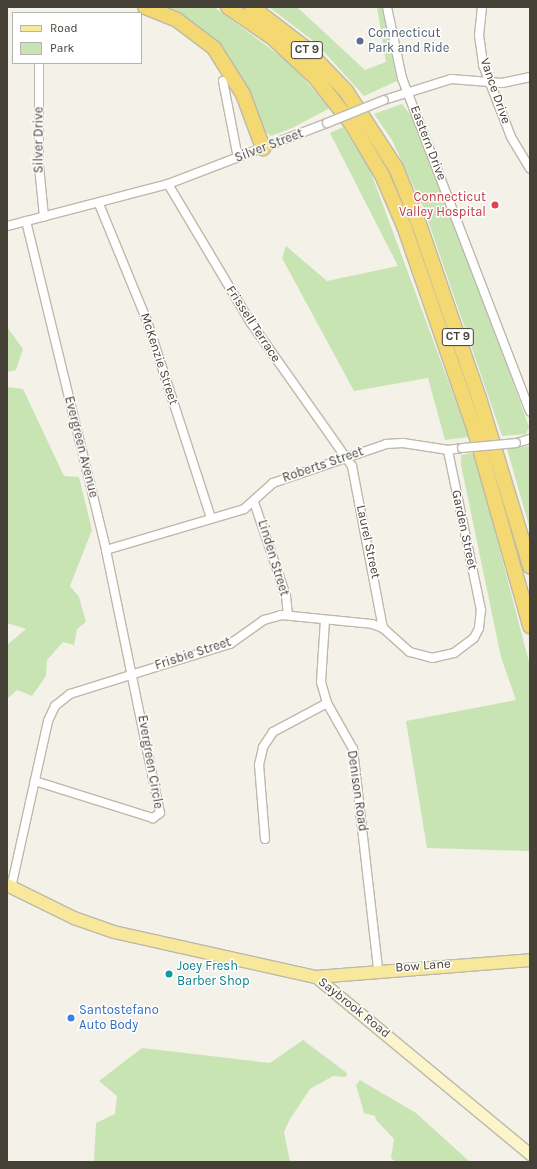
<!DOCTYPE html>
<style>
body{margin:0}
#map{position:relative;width:537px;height:1169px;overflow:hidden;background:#f3f1e8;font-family:Karla,sans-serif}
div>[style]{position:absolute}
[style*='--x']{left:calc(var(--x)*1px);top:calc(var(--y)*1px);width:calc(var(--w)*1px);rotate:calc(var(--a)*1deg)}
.green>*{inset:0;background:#c8e4b3}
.roads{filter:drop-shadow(1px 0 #bdb9ab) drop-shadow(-1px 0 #bdb9ab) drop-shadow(0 1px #bdb9ab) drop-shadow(0 -1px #bdb9ab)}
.minor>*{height:8px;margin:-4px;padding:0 4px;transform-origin:4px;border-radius:4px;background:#fff}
.secondary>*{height:11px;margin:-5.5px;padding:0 5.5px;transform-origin:5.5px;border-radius:5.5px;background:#fbf5c9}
.primary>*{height:12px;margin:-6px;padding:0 6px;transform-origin:6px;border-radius:6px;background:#f8e89c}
.motorway>*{height:14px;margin:-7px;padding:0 7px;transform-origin:7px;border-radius:7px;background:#f4d871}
.bridges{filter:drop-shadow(1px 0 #bdb9ab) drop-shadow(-1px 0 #bdb9ab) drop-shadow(0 1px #bdb9ab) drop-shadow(0 -1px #bdb9ab)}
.minor-bridge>*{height:8px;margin:-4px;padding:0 4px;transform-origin:4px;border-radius:4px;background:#fff}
.dots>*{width:11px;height:11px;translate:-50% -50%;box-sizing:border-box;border:2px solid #fff;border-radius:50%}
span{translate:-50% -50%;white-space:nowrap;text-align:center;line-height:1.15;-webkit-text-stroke:3px #fff;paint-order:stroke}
.shield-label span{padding:1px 3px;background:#fff;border:1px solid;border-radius:3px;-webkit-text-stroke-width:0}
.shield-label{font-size:12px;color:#454137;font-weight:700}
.service-label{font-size:13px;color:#4e5e75}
.left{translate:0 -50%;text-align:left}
.street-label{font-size:13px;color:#454137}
.health-label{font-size:13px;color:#be3a42}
.right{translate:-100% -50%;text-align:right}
.culture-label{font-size:13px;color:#0d838f}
.shop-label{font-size:13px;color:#366cbe}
.frame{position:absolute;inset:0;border:8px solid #454137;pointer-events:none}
.legend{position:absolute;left:12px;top:12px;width:130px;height:52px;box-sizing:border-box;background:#fff;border:1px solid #b5b3af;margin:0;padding:5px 7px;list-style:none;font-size:12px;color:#454137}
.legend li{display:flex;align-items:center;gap:8px;height:20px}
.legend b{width:20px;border:1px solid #b5b3af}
</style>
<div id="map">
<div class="green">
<div style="clip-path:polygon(160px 7px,214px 7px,291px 64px,330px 108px,292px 128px,271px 136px,265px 132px,244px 84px)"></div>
<div style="clip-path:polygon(269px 7px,297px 7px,365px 70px,386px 62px,377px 7px,382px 7px,397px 81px,364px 96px,316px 43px)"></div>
<div style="clip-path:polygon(402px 104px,413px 118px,487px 310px,529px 427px,526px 434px,502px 436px,424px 209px,392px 140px,374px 114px)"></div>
<div style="clip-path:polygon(343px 127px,370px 170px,469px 437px,445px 440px,428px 378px,354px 391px,282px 258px,286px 246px,327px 281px,398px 266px,330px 133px)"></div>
<div style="clip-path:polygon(7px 327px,23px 349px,16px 370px,7px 372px)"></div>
<div style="clip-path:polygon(7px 387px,23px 389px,64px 476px,79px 477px,92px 530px,70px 586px,79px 597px,86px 622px,77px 629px,74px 645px,63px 642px,47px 660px,46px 676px,32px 696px,17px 690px,7px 699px,7px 645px,26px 629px,7px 623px)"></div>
<div style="clip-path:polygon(530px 446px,530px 529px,507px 449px)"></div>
<div style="clip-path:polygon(472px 453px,476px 458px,530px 666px,530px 851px,427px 848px,406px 721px,516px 700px,501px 657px,461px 465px,461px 455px)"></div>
<div style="clip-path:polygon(303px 1040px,347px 1073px,346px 1077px,333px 1076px,310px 1089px,290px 1119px,284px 1132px,290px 1162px,94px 1162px,96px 1123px,115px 1114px,117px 1096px,99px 1081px,142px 1048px,270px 1063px)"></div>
<div style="clip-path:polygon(360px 1080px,416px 1113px,470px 1162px,396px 1162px,391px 1158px,394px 1139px,376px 1120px,375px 1116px,364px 1113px,356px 1085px)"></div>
</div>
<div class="roads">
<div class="minor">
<div style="--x:387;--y:7;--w:73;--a:78.1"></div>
<div style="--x:402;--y:78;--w:357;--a:69"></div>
<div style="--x:482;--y:7;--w:28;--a:96"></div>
<div style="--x:479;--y:35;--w:30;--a:82"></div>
<div style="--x:483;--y:65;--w:77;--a:68.7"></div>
<div style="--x:511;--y:137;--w:37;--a:59"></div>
<div style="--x:39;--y:63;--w:103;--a:90"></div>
<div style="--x:39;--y:166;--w:51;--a:84.4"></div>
<div style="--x:223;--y:81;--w:78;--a:79"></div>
<div style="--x:384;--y:100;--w:70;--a:-17.4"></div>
<div style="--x:451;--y:79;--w:51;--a:4.5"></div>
<div style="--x:502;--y:83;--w:29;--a:-12"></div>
<div style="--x:168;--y:184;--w:162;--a:59.2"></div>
<div style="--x:251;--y:323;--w:175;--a:54.8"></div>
<div style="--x:352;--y:466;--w:165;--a:79.2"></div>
<div style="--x:99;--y:204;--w:126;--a:67.7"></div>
<div style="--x:147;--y:321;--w:207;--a:72"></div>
<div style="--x:26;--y:221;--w:339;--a:76.3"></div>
<div style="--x:106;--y:550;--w:268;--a:78.4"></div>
<div style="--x:160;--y:813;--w:9;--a:144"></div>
<div style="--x:153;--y:818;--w:124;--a:-162.6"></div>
<div style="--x:7;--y:226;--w:166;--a:-14.6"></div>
<div style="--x:168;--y:184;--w:170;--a:-21"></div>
<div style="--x:516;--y:443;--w:15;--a:-16"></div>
<div style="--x:254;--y:502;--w:99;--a:71.2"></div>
<div style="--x:286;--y:596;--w:19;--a:84"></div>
<div style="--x:106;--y:550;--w:144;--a:-16.5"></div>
<div style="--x:244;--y:509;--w:39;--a:-42"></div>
<div style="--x:273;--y:483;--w:120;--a:-19"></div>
<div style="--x:386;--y:444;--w:17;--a:-3"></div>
<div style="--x:403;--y:443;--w:46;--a:8.8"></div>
<div style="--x:448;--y:450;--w:14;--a:-8"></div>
<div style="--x:325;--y:620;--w:62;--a:93.7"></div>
<div style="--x:321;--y:682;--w:22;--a:74"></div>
<div style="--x:327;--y:703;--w:53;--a:60.5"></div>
<div style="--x:353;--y:749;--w:221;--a:83.5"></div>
<div style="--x:265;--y:839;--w:74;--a:-94.6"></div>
<div style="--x:259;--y:765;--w:18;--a:-77"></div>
<div style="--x:263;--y:747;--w:18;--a:-56"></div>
<div style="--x:273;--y:732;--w:61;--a:-28.2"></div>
<div style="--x:11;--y:888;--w:171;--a:-77.5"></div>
<div style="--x:48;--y:721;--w:17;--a:-65"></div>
<div style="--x:55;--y:706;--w:19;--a:-39"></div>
<div style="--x:70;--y:694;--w:168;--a:-17.4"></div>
<div style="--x:230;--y:644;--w:42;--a:-35.2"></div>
<div style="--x:264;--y:620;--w:18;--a:-16"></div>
<div style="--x:281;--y:615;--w:91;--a:5.6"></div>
<div style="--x:372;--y:624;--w:12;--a:20"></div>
<div style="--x:383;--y:628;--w:36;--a:42"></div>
<div style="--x:410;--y:652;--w:23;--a:15"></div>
<div style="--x:432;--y:658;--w:23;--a:-13"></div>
<div style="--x:454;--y:653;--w:25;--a:-37"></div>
<div style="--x:474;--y:638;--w:11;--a:-63"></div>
<div style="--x:479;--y:628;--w:18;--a:-84"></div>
<div style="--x:481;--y:610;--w:163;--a:-101.7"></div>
</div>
<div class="secondary">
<div style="--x:316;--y:977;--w:278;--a:39.6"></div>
</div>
<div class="primary">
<div style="--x:7;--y:885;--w:75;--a:26.2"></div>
<div style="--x:74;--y:918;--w:42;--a:19.3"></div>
<div style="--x:114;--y:932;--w:207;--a:12.6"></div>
<div style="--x:316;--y:977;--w:215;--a:-4.5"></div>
</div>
<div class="motorway">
<div style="--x:145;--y:7;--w:35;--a:22"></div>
<div style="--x:177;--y:20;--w:46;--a:37.1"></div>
<div style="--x:214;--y:48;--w:54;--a:57.8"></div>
<div style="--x:243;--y:94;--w:58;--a:69.7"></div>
<div style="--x:228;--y:7;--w:55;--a:34.6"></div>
<div style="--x:273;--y:38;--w:57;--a:42.9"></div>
<div style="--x:315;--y:77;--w:58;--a:52"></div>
<div style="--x:351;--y:123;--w:61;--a:59.2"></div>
<div style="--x:382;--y:175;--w:56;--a:66.7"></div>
<div style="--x:404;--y:226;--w:217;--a:70.9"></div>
<div style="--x:475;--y:431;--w:203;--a:74.2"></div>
<div style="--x:252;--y:7;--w:66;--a:37.6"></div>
<div style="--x:304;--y:47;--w:61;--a:46.3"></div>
<div style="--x:346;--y:91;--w:92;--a:57"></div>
<div style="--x:396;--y:168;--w:61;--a:67.7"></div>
<div style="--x:419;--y:224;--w:184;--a:71"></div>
<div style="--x:479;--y:398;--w:176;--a:73.1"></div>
</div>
</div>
<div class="bridges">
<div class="minor-bridge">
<div style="--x:327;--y:123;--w:61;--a:-22"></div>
<div style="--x:462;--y:448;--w:54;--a:-5.3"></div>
</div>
</div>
<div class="dots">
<div style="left:360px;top:41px;background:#5c6f8a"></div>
<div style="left:495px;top:205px;background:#e0444e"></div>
<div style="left:169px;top:974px;background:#0f9aa8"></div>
<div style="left:71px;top:1018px;background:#3f7fe0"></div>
</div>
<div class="shield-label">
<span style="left:307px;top:50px">CT 9</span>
<span style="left:458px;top:337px">CT 9</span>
</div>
<div class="service-label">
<span class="left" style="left:368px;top:41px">Connecticut<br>Park and Ride</span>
</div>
<div class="street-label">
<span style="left:495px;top:91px;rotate:71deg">Vance Drive</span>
<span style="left:39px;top:140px;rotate:-90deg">Silver Drive</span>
<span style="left:428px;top:143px;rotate:69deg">Eastern Drive</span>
<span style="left:269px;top:146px;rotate:-21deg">Silver Street</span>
<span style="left:253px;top:324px;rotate:57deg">Frissell Terrace</span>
<span style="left:159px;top:359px;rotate:72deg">McKenzie Street</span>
<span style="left:81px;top:447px;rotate:76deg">Evergreen Avenue</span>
<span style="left:323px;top:465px;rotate:-19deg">Roberts Street</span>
<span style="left:464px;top:530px;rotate:78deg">Garden Street</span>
<span style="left:368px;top:542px;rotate:78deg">Laurel Street</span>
<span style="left:273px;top:558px;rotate:73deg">Linden Street</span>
<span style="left:193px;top:654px;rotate:-18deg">Frisbie Street</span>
<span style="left:150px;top:762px;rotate:80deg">Evergreen Circle</span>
<span style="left:357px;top:791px;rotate:82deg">Denison Road</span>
<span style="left:423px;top:966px;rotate:-4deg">Bow Lane</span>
<span style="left:354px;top:1008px;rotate:39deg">Saybrook Road</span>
</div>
<div class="health-label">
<span class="right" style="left:486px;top:205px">Connecticut<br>Valley Hospital</span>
</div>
<div class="culture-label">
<span class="left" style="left:177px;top:974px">Joey Fresh<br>Barber Shop</span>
</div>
<div class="shop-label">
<span class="left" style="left:79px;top:1018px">Santostefano<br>Auto Body</span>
</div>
<div class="frame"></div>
<ul class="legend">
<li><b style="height:5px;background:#f8e89c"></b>Road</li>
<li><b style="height:11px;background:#c8e4b3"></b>Park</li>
</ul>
</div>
